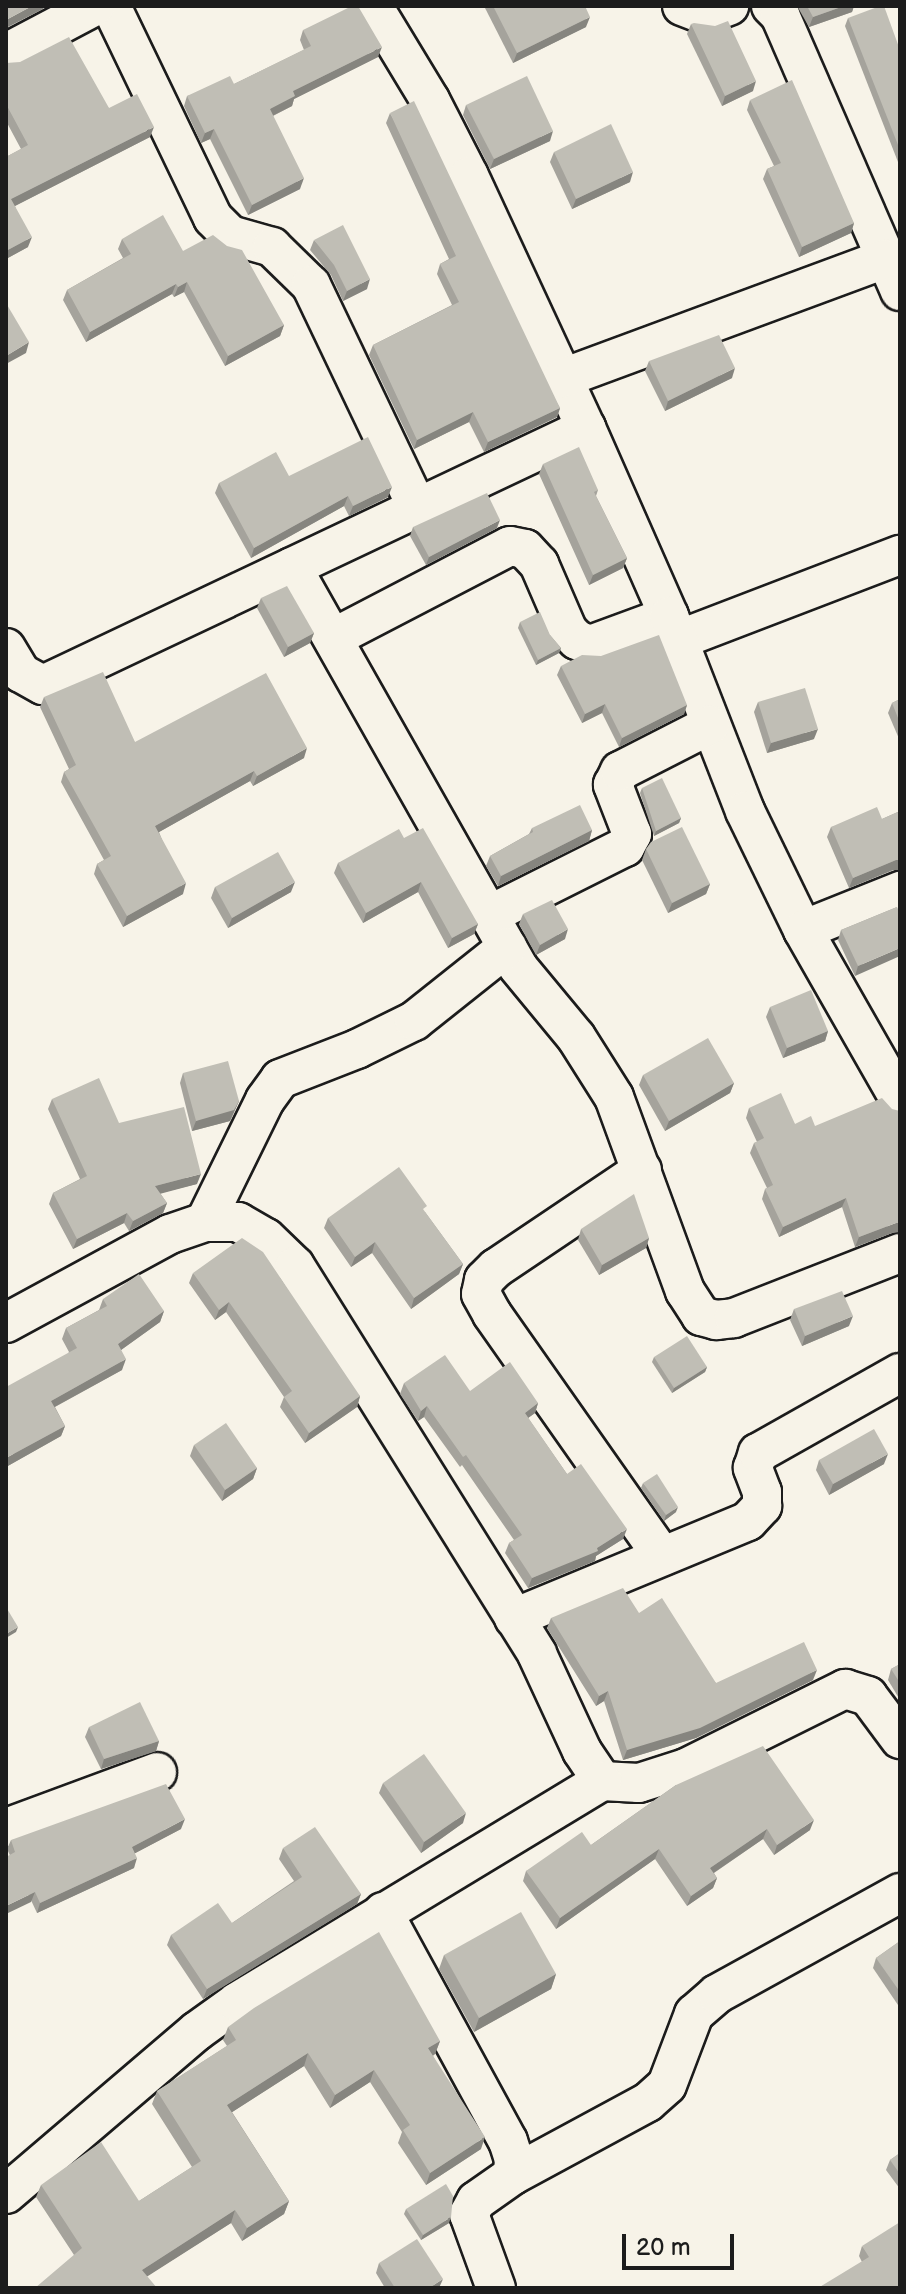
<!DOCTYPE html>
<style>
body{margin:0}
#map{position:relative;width:906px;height:2294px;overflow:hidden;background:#f7f3e8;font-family:"Balsamiq Sans",sans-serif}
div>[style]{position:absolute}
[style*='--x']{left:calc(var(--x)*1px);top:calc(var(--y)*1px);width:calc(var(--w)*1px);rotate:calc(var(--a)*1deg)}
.roads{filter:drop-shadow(2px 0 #1c1c1c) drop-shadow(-2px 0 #1c1c1c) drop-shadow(0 2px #1c1c1c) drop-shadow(0 -2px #1c1c1c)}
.minor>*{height:38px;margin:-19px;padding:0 19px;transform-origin:19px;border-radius:19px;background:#f7f3e8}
.wall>*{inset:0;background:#a5a39c}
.shaded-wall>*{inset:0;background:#86857f}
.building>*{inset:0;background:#c0beb5}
span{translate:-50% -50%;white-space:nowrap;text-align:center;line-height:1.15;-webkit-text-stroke:8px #f7f3e8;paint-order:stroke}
.frame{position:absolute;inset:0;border:8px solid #1c1c1c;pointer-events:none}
.scale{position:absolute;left:622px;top:2234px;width:112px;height:36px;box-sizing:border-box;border:4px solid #1c1c1c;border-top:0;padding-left:10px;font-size:24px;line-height:28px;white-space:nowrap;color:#1c1c1c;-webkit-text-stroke:6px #f7f3e8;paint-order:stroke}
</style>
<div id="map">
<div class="roads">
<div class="minor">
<div style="--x:111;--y:6;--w:235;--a:64.3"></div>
<div style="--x:213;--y:218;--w:24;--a:45"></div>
<div style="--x:230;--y:235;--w:44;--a:15.9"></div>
<div style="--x:272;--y:247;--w:54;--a:44.3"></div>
<div style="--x:311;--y:285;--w:246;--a:64.5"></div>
<div style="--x:373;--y:6;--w:110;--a:58.8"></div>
<div style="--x:430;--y:100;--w:85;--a:62.8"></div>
<div style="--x:469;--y:176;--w:278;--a:65.1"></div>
<div style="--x:682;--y:6;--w:25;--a:21"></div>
<div style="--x:705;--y:15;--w:26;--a:-21"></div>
<div style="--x:771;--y:6;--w:13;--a:45"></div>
<div style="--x:780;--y:15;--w:301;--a:66.5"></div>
<div style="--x:6;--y:53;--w:101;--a:-27.8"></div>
<div style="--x:563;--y:378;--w:343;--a:-20.3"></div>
<div style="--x:292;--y:567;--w:459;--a:60.5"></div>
<div style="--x:518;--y:967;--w:91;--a:50.4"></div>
<div style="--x:576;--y:1037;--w:71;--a:57.7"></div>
<div style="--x:614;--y:1097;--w:207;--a:69.9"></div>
<div style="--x:685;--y:1291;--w:30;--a:57"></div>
<div style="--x:701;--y:1316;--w:16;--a:15"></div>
<div style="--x:716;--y:1320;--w:18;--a:-6"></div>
<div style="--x:734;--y:1318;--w:178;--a:-21.4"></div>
<div style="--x:333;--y:638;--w:199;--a:-27.5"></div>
<div style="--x:510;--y:546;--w:15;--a:11"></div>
<div style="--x:525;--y:549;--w:21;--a:47"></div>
<div style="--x:539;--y:564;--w:73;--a:66.6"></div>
<div style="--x:568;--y:631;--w:13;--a:45"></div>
<div style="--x:577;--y:640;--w:14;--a:21"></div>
<div style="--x:590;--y:645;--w:84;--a:-20.2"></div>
<div style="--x:678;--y:640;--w:238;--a:-21"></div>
<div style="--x:6;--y:648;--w:29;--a:59"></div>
<div style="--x:21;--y:673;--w:25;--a:29"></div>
<div style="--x:43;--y:685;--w:601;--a:-25.33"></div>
<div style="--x:586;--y:428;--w:206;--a:66.2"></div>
<div style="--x:669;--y:616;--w:209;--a:68.7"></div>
<div style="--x:745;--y:811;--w:132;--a:64"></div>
<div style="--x:803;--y:930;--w:196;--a:60.3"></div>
<div style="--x:491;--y:914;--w:150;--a:-26.6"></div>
<div style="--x:625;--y:847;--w:15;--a:-62"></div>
<div style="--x:632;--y:834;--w:53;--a:-111.2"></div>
<div style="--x:613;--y:785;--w:16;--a:-63"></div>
<div style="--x:620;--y:771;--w:101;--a:-27.1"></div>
<div style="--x:803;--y:930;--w:105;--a:-21.9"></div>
<div style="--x:642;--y:1170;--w:176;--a:146.1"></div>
<div style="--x:496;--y:1268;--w:17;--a:135"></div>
<div style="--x:484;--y:1280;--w:14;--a:102"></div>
<div style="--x:481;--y:1294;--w:23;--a:61"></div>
<div style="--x:492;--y:1314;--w:296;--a:54.9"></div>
<div style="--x:205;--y:1222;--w:136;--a:-63.8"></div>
<div style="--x:265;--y:1100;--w:26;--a:-54"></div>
<div style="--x:280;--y:1079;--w:83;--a:-21.3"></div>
<div style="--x:357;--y:1049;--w:64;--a:-26.2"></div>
<div style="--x:414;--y:1021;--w:119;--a:-38.5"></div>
<div style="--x:6;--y:1323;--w:187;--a:-28.5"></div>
<div style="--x:170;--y:1234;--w:37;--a:-19"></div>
<div style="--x:205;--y:1222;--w:33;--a:0"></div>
<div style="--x:238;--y:1222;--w:32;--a:30"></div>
<div style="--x:266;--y:1238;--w:40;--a:44"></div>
<div style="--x:295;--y:1266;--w:457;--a:58"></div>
<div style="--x:537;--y:1654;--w:107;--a:65.1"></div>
<div style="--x:582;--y:1751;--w:36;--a:56"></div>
<div style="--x:602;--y:1781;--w:37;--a:3"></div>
<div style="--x:639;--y:1783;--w:49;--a:-17.7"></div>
<div style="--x:686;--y:1768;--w:178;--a:-26.4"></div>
<div style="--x:845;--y:1689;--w:24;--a:17"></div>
<div style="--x:868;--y:1696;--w:54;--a:53.3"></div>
<div style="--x:514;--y:1618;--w:253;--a:-22.5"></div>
<div style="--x:748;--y:1521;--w:21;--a:-47"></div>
<div style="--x:762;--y:1506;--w:14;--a:-90"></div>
<div style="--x:762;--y:1492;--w:26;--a:-111"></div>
<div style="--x:753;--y:1468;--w:16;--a:-72"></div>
<div style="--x:758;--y:1453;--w:163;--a:-29.4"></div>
<div style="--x:6;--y:1828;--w:161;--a:-20.3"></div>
<div style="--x:383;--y:1912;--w:261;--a:61.4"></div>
<div style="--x:508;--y:2141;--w:19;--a:72"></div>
<div style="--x:514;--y:2159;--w:16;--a:94"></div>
<div style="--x:513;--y:2175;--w:45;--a:144.9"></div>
<div style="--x:476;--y:2201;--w:15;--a:118"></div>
<div style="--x:469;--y:2214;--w:79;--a:70"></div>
<div style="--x:513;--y:2175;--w:153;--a:-28.4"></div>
<div style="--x:648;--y:2102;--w:25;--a:-42"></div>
<div style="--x:667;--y:2085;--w:76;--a:-69.2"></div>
<div style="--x:694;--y:2014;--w:30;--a:-41"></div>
<div style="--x:717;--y:1994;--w:209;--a:-28.9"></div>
<div style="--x:6;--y:2194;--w:251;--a:-40.5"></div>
<div style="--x:197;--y:2031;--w:49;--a:-35.9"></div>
<div style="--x:237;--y:2002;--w:427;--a:-31.2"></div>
</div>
</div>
<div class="wall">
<div style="clip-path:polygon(484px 6px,585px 6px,586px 27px,513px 63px)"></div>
<div style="clip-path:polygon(797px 6px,854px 6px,852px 12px,809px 27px)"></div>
<div style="clip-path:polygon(848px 18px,900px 50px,900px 161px,898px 162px,845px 26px)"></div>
<div style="clip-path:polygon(691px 24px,753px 91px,722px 106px,687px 34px)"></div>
<div style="clip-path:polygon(303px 30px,378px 57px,294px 99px,292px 106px,273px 116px,300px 189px,248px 215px,210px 139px,201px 143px,184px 106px,187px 96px,234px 84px,304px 50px,300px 40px)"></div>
<div style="clip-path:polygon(6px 63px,109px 108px,150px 137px,15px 206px,28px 247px,6px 259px,6px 157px,21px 149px,6px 121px)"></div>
<div style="clip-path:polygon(750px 100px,854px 223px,851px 233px,799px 257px,763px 179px,767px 169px,774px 166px,747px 110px)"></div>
<div style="clip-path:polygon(466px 105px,550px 141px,490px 169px,463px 115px)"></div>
<div style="clip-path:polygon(390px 113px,560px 408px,557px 417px,484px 452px,469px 422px,414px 449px,369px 355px,373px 345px,452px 305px,437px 274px,440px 264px,449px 259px,386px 123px)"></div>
<div style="clip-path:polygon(554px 152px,630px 182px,572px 209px,550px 162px)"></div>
<div style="clip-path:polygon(122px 239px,183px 251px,284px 325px,280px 336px,225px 366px,184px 292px,174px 297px,172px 294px,86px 342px,63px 300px,67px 290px,123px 258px,118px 249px)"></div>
<div style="clip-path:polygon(314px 240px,367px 289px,343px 301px,331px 275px,310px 250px)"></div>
<div style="clip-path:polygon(649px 361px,732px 378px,665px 411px,645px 371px)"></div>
<div style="clip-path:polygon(543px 464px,598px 490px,596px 496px,627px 558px,623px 568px,589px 585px,539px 474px)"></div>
<div style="clip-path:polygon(289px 476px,388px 497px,349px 516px,344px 506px,251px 558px,215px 493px,219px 483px)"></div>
<div style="clip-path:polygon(413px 527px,497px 528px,426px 565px,410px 536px)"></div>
<div style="clip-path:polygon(261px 598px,314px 633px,310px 643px,284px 657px,257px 608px)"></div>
<div style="clip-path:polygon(520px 622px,550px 635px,561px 648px,559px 653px,536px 665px,518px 628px)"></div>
<div style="clip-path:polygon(561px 666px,687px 705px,684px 714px,619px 747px,602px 713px,582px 723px,557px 675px)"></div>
<div style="clip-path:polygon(44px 697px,135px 742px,304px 758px,253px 786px,250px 781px,159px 832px,183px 894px,123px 927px,94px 874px,97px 864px,104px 860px,61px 782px,64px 772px,69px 769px,40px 707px)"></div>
<div style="clip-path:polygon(900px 699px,900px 741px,888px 713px,892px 703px)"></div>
<div style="clip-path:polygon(758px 702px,814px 739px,767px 753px,754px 712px)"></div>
<div style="clip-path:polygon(642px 788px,681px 818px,679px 823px,654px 836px,640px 793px)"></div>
<div style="clip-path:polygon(900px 811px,900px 870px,893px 870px,849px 888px,827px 837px,831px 827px,882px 819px)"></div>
<div style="clip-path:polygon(532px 828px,592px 830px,589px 841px,498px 886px,486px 866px,490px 856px,529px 834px)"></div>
<div style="clip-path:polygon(404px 838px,478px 924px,474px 934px,448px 948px,418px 892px,363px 923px,334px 873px,338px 863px)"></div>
<div style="clip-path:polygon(646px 849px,710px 884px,706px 894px,668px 913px,642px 860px)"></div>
<div style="clip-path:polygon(215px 887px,291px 892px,228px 928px,211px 898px)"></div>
<div style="clip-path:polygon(897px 907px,855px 976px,838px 940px,841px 930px)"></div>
<div style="clip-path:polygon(523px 914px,565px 939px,536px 955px,519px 924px)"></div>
<div style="clip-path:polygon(770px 1007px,828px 1031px,825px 1041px,783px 1058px,766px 1017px)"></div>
<div style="clip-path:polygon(183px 1073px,239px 1101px,230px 1121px,192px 1131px,180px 1083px)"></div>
<div style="clip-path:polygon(643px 1075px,734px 1083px,730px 1093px,665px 1131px,639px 1085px)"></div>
<div style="clip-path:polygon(52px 1099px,197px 1184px,160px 1193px,167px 1203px,163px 1213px,129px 1231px,124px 1223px,73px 1249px,49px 1204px,53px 1193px,80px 1179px,48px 1109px)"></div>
<div style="clip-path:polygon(749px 1108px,795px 1124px,815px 1126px,892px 1233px,855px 1247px,842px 1207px,779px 1237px,762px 1199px,765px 1189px,767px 1188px,750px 1153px,754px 1143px,757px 1142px,746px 1118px)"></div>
<div style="clip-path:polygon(425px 1212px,463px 1264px,459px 1274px,411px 1309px,372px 1253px,351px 1267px,324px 1228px,328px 1218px)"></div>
<div style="clip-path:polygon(581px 1229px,649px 1238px,646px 1248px,599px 1275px,578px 1240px)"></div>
<div style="clip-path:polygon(193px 1273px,360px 1396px,357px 1407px,305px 1443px,280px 1407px,284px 1397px,226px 1312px,215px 1320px,189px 1283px)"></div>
<div style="clip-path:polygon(103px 1299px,164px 1311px,160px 1322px,121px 1350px,122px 1370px,55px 1407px,65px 1426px,61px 1436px,6px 1467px,69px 1352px,62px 1339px,66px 1328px,99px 1310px)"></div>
<div style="clip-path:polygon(794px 1309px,849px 1326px,802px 1346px,790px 1320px)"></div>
<div style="clip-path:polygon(654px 1357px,707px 1367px,705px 1372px,672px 1393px,652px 1362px)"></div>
<div style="clip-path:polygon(404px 1383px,470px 1391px,538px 1403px,535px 1413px,528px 1418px,567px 1474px,623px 1539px,596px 1556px,595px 1561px,528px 1588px,505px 1553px,509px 1543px,514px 1540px,462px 1465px,460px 1467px,424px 1417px,418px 1421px,400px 1394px)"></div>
<div style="clip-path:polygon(194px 1445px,257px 1468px,253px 1479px,222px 1501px,190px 1456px)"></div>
<div style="clip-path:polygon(819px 1460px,884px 1464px,829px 1495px,816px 1470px)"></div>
<div style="clip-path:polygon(643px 1483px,676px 1512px,664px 1521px,641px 1488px)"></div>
<div style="clip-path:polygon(639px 1613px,716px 1683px,813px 1680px,696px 1738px,623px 1760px,604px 1701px,596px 1706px,547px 1628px,551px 1618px)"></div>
<div style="clip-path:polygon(900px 1664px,900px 1700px,888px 1680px,891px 1669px)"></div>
<div style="clip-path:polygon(89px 1727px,159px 1741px,156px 1751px,101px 1769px,85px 1737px)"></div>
<div style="clip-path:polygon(383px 1783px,463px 1823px,421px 1853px,379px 1793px)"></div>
<div style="clip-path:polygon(676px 1785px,810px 1830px,774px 1855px,763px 1839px,714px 1873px,717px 1878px,713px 1888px,687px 1906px,655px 1859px,556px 1929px,523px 1881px,526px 1871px,591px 1845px)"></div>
<div style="clip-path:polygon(181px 1829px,135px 1853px,134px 1868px,37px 1913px,7px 1849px,11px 1840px)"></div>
<div style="clip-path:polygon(283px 1848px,361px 1894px,357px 1904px,203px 1999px,167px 1945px,171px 1935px,232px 1923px,294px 1881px,279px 1859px)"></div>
<div style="clip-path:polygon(900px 1941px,900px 2008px,873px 1968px,876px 1958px)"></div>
<div style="clip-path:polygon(444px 1955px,556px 1974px,551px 1989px,474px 2032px,439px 1969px)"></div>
<div style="clip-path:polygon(228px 2027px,440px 2041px,435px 2054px,433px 2056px,481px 2149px,426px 2185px,398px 2143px,402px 2132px,370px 2082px,330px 2108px,304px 2066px,232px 2112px,289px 2201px,284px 2214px,242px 2241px,231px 2223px,147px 2276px,74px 2255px,36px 2197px,41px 2185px,139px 2201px,192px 2167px,152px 2104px,157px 2091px,227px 2046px,223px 2040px)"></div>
<div style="clip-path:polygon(900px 2153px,900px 2189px,886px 2170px,890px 2160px)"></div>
<div style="clip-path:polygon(406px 2209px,449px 2223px,421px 2240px,404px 2214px)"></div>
<div style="clip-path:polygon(862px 2246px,900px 2288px,862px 2262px,859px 2256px)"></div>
<div style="clip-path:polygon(379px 2263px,439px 2288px,385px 2288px,376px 2273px)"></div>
</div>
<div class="shaded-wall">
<div style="clip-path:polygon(32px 6px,44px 6px,43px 9px,6px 28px,6px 20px)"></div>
<div style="clip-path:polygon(844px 6px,854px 6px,852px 12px,809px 27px,813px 17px)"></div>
<div style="clip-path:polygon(590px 17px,586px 27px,513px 63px,517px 53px)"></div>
<div style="clip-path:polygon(382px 47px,378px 57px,294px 99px,292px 106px,266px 119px,270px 109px,293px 91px)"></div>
<div style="clip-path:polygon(756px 81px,753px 91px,722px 106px,725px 96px)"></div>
<div style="clip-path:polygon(154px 127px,150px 137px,7px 210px,11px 199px)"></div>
<div style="clip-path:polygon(214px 129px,210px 139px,201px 143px,205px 133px)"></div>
<div style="clip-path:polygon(553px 131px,550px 141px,490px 169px,494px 159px)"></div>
<div style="clip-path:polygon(633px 172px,630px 182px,572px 209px,576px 199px)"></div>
<div style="clip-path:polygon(304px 178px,300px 189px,248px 215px,252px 205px)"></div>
<div style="clip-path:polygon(854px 223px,851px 233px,799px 257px,802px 247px)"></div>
<div style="clip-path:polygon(32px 237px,28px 247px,6px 259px,6px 251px)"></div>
<div style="clip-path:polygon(370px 279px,367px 289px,343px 301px,347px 291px)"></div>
<div style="clip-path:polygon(187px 282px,184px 292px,174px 297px,178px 287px)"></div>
<div style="clip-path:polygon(176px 284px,172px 294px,86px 342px,90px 332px)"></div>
<div style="clip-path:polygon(284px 325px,280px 336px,225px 366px,228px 356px)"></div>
<div style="clip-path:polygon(29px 342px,26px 353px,6px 364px,6px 356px)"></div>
<div style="clip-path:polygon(735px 368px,732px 378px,665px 411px,668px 401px)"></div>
<div style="clip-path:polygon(560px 408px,557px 417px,484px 452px,488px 442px)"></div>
<div style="clip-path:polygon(473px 412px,469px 422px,414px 449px,417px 440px)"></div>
<div style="clip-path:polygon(392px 487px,388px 497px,349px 516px,353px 506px)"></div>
<div style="clip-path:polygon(348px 496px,344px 506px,251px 558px,254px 548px)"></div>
<div style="clip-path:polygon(500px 520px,497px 528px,426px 565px,429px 557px)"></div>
<div style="clip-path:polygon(627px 558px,623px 568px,589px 585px,593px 575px)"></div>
<div style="clip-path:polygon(314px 633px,310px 643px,284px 657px,288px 647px)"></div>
<div style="clip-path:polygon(561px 648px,559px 653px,536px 665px,538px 660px)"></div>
<div style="clip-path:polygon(605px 704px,602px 713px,582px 723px,585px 714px)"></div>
<div style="clip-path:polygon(687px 705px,684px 714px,619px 747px,622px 738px)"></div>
<div style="clip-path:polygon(818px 729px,814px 739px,767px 753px,771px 743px)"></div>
<div style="clip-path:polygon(307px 748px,304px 758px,253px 786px,257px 776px)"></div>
<div style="clip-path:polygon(254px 771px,250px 781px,152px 836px,155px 826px)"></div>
<div style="clip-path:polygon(681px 818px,679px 823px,654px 836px,656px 831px)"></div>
<div style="clip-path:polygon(592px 830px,589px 841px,498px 886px,501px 876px)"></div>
<div style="clip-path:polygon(896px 860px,900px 860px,900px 870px,893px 870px,849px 888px,853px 878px)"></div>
<div style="clip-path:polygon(295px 882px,291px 892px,228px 928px,232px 918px)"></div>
<div style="clip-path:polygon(421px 882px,418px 892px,363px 923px,366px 913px)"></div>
<div style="clip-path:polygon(186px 883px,183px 894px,123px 927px,127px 916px)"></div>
<div style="clip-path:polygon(710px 884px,706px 894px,668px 913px,672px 903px)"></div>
<div style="clip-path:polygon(478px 924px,474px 934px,448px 948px,452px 938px)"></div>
<div style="clip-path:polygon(568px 929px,565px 939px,536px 955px,540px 945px)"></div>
<div style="clip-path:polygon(900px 948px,900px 956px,855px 976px,858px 966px)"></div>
<div style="clip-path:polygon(828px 1031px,825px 1041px,783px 1058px,787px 1048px)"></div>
<div style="clip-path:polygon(734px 1083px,730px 1093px,665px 1131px,669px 1121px)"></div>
<div style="clip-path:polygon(239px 1101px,230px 1121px,192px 1131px,196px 1121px)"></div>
<div style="clip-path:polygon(201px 1174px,197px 1184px,152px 1196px,155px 1186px)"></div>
<div style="clip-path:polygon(846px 1198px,842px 1207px,779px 1237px,783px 1227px)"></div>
<div style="clip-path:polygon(167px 1203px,163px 1213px,129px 1231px,133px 1221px)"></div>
<div style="clip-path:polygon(127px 1213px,124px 1223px,73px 1249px,77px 1239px)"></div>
<div style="clip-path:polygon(896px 1223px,900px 1223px,900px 1232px,892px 1233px,855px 1247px,859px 1237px)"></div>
<div style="clip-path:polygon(649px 1238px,646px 1248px,599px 1275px,602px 1265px)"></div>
<div style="clip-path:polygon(375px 1242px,372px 1253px,351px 1267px,355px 1257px)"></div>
<div style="clip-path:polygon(463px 1264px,459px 1274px,411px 1309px,414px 1298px)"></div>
<div style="clip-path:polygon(229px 1302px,226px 1312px,215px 1320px,219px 1310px)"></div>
<div style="clip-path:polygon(164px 1311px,160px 1322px,114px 1355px,118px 1344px)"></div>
<div style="clip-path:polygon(853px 1316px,849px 1326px,802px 1346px,805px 1336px)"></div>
<div style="clip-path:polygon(126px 1359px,122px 1370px,47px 1411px,51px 1401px)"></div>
<div style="clip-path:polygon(707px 1367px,705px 1372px,672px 1393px,674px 1388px)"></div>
<div style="clip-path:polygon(360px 1396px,357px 1407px,305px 1443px,309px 1433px)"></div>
<div style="clip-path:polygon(538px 1403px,535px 1413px,521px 1423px,525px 1413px)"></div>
<div style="clip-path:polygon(427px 1406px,424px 1417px,418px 1421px,421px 1411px)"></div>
<div style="clip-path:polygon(65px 1426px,61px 1436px,6px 1467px,6px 1458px)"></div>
<div style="clip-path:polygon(888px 1454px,884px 1464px,829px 1495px,833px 1484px)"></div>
<div style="clip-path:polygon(257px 1468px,253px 1479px,222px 1501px,225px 1490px)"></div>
<div style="clip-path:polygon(678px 1507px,676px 1512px,664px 1521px,666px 1515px)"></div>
<div style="clip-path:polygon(627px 1529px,623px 1539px,596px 1556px,595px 1561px,528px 1588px,532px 1578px,597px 1548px)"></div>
<div style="clip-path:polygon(18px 1627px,16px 1632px,6px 1638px,6px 1634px)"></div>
<div style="clip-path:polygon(817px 1670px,813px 1680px,696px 1738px,623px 1760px,627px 1750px)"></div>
<div style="clip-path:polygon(608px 1691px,604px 1701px,596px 1706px,599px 1696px)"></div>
<div style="clip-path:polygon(159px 1741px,156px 1751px,101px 1769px,104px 1759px)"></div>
<div style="clip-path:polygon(466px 1813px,463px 1823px,421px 1853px,424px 1842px)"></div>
<div style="clip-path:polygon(185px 1819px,181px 1829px,128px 1857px,132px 1847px)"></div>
<div style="clip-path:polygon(814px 1820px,810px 1830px,774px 1855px,777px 1845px)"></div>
<div style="clip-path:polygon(767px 1829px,763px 1839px,706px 1878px,710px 1868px)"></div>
<div style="clip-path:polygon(659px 1849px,655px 1859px,556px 1929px,560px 1918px)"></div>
<div style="clip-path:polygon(137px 1858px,134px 1868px,37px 1913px,40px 1903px)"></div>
<div style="clip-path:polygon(717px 1878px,713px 1888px,687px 1906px,691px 1896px)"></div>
<div style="clip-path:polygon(35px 1892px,31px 1902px,6px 1914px,6px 1906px)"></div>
<div style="clip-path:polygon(361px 1894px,357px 1904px,203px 1999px,207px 1989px)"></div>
<div style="clip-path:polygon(556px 1974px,551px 1989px,474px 2032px,479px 2018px)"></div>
<div style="clip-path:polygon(440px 2041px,435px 2054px,423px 2061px,428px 2048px)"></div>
<div style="clip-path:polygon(308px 2053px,304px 2066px,223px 2118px,227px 2105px)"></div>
<div style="clip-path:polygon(374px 2070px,370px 2082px,330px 2108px,335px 2095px)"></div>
<div style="clip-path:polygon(485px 2137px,481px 2149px,426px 2185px,430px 2173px)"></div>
<div style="clip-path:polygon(289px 2201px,284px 2214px,242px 2241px,247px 2228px)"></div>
<div style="clip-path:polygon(235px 2210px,231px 2223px,137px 2283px,142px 2270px)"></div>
<div style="clip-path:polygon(451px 2217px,449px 2223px,421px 2240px,423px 2235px)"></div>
<div style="clip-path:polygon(443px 2279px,439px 2288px,429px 2288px)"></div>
</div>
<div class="building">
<div style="clip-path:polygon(6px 6px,32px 6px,6px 20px)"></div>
<div style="clip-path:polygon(352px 6px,358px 6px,382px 47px,293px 91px,295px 96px,270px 109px,304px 178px,252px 205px,214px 129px,205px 133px,187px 96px,230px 76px,234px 84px,311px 46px,303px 30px)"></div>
<div style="clip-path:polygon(493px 6px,585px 6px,590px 17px,517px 53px)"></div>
<div style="clip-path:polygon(807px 6px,844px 6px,813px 17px)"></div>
<div style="clip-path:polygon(880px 6px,884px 6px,900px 50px,900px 150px,848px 18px)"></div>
<div style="clip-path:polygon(728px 21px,756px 81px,725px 96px,691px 24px,694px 23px,715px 26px)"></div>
<div style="clip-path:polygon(69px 37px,109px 108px,137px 94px,154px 127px,11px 199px,32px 237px,6px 251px,6px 157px,28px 145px,6px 104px,6px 63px,20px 62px)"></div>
<div style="clip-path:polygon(527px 76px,553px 131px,494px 159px,466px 105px)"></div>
<div style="clip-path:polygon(792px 80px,854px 223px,802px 247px,767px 169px,781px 163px,750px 100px)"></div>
<div style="clip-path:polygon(414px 101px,560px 408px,488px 442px,473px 412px,417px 440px,373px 345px,459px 302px,440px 264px,456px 256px,390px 113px)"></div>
<div style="clip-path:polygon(611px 124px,633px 172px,576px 199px,554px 152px)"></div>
<div style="clip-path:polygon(163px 215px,183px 251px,213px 235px,227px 246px,242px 250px,284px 325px,228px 356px,187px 282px,178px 287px,176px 284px,90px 332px,67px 290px,131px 254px,122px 239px)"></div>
<div style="clip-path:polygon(343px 225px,370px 279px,347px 291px,334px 265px,314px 240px)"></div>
<div style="clip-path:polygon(6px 303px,29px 342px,6px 356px)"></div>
<div style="clip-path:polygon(719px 335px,735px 368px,668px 401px,649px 361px)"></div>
<div style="clip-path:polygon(368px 437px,392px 487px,353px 506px,348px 496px,254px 548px,219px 483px,276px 452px,289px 476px)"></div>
<div style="clip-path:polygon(579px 447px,598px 490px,594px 492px,627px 558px,593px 575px,543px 464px)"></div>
<div style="clip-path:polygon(487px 493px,500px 520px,429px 557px,413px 527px)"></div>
<div style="clip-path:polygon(287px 586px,314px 633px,288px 647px,261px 598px)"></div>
<div style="clip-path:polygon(540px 612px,550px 635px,561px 648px,538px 660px,520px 622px)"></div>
<div style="clip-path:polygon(659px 635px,687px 705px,622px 738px,605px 704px,585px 714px,561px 666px,582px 655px,601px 656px)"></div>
<div style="clip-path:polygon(103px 672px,135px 742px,266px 673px,307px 748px,257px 776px,254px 771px,155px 826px,186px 883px,127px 916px,97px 864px,111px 856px,64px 772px,76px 765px,44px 697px)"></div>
<div style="clip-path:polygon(805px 688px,818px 729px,771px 743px,758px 702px)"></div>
<div style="clip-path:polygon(900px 699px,900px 723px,892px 703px)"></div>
<div style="clip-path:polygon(662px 778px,681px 818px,656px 831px,642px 788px)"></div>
<div style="clip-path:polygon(580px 805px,592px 830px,501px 876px,490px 856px,533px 832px,532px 828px)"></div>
<div style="clip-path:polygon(877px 807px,882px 819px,900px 811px,900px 860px,896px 860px,853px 878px,831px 827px)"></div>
<div style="clip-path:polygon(682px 827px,710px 884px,672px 903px,646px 849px,651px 842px)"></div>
<div style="clip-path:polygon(423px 828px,478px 924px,452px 938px,421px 882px,366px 913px,338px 863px,399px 829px,404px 838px)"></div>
<div style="clip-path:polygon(278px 852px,295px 882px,232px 918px,215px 887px)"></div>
<div style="clip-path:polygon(552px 900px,568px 929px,540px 945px,523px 914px)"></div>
<div style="clip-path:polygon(897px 907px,900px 913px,900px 948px,858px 966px,841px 930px)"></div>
<div style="clip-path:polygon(811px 990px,828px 1031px,787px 1048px,770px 1007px)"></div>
<div style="clip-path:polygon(708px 1038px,734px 1083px,669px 1121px,643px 1075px)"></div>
<div style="clip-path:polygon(228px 1061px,239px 1101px,234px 1110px,196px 1121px,183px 1073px)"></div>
<div style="clip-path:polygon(99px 1078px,119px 1123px,184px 1107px,201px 1174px,155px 1186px,167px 1203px,133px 1221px,127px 1213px,77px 1239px,53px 1193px,87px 1176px,52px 1099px)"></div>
<div style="clip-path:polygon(781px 1093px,795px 1124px,811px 1116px,815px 1126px,882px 1098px,892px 1109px,900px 1111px,900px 1223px,896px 1223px,859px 1237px,846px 1198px,783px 1227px,765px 1189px,773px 1185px,754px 1143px,764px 1138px,749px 1108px)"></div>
<div style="clip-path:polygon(399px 1167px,427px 1206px,423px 1209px,463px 1264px,414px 1298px,375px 1242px,355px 1257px,328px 1218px)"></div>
<div style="clip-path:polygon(634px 1194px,649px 1238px,602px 1265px,581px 1229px)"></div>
<div style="clip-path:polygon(242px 1238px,263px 1252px,360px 1396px,309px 1433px,284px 1397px,292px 1391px,229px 1302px,219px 1310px,193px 1273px)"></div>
<div style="clip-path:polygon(139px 1274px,164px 1311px,118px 1344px,126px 1359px,51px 1401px,65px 1426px,6px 1458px,6px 1387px,77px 1348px,66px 1328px,107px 1306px,103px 1299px)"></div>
<div style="clip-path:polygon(842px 1291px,853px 1316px,805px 1336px,794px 1309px)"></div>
<div style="clip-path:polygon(687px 1336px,707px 1367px,674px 1388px,654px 1357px)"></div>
<div style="clip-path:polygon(445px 1355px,470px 1391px,510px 1362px,538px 1403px,525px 1413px,567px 1474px,581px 1464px,627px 1529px,597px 1548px,598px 1551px,532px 1578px,509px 1543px,522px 1535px,466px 1455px,463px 1457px,427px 1406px,421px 1411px,404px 1383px)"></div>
<div style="clip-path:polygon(226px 1423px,257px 1468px,225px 1490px,194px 1445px)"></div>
<div style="clip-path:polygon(874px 1429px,888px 1454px,833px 1484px,819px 1460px)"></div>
<div style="clip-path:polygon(657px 1474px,678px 1507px,666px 1515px,643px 1483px)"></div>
<div style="clip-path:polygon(623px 1588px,639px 1613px,662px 1598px,716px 1683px,804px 1642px,817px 1670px,700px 1728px,627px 1750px,608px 1691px,599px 1696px,551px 1618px)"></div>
<div style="clip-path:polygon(6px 1607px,18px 1627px,6px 1634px)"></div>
<div style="clip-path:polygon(900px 1664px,900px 1683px,891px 1669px)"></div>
<div style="clip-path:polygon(140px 1702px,159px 1741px,104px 1759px,89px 1727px)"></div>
<div style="clip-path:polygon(763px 1746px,814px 1820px,777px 1845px,767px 1829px,710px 1868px,717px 1878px,691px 1896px,659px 1849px,560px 1918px,526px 1871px,582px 1832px,591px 1845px,676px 1785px)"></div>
<div style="clip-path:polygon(424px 1754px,466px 1813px,424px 1842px,383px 1783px)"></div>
<div style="clip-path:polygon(166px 1784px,185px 1819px,132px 1847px,137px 1858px,40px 1903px,35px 1892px,6px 1906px,6px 1857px,15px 1852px,11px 1840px)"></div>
<div style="clip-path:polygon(315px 1827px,361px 1894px,207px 1989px,171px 1935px,218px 1903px,232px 1923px,302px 1877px,283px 1848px)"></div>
<div style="clip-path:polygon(521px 1912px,556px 1974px,479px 2018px,444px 1955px)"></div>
<div style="clip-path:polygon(379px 1932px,440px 2041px,428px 2048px,485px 2137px,430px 2173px,403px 2130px,410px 2125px,374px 2070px,335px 2095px,308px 2053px,227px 2105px,289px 2201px,247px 2228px,235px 2210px,142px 2270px,157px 2288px,35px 2288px,82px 2248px,41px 2185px,101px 2142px,139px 2201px,201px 2161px,157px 2091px,236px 2040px,228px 2027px,254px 2008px)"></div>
<div style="clip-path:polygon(900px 1941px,900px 1992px,876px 1958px)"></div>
<div style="clip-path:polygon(900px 2153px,900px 2174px,890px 2160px)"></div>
<div style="clip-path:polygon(446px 2184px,453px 2196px,451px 2217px,423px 2235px,406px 2209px)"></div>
<div style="clip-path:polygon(900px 2222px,900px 2288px,818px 2288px,869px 2257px,862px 2246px)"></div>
<div style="clip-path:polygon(417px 2239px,443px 2279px,429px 2288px,395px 2288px,379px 2263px)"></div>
</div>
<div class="frame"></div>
<div class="scale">20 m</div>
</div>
